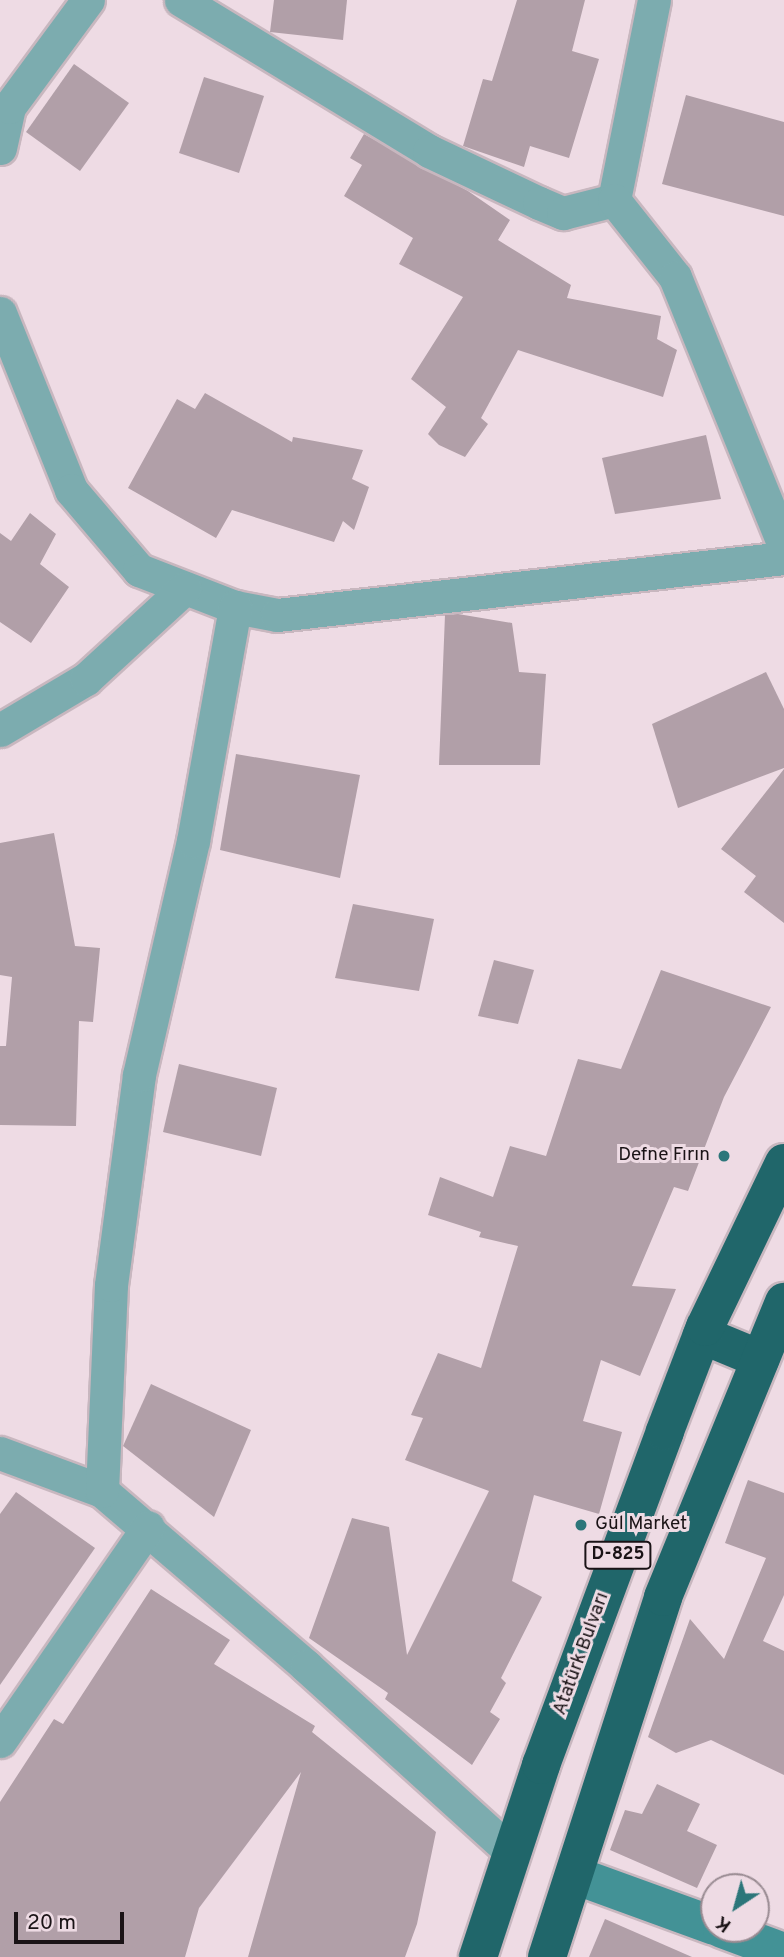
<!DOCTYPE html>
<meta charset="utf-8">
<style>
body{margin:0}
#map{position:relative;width:784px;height:1957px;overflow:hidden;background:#eedbe4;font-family:Overpass,sans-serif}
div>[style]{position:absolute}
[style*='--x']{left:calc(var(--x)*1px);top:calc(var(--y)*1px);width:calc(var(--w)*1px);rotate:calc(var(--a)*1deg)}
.building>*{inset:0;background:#b19fa8}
.roads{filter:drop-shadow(2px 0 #c8b7bf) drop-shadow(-2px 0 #c8b7bf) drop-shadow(0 2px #c8b7bf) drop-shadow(0 -2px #c8b7bf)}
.street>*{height:33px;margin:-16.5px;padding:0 16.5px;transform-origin:16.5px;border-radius:16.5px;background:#7cacaf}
.secondary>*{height:38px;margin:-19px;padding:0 19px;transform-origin:19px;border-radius:19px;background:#439296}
.highway>*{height:38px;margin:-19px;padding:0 19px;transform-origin:19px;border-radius:19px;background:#20666a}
.dots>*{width:19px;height:19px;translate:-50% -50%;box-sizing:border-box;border:4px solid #eedbe4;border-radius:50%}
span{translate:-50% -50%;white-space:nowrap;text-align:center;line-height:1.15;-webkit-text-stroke:6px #eedbe4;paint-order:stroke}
.shield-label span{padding:2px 5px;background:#eedbe4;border:2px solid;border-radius:5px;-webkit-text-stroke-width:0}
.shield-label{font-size:18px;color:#1a1316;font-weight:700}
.poi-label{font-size:19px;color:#1a1316}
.right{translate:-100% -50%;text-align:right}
.left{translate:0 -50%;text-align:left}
.street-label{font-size:19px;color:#1a1316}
.north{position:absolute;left:700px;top:1873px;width:70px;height:70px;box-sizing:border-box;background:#eedbe4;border:2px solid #998b92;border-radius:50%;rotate:216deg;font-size:19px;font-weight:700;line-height:28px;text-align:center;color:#1a1316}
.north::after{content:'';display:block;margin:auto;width:24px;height:32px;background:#2c767a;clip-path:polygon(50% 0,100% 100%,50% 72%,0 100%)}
.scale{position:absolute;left:14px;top:1912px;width:110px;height:32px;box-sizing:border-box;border:4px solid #1a1316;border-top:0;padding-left:9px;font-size:21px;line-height:24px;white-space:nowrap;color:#1a1316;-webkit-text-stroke:5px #eedbe4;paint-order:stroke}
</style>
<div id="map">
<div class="building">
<div style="clip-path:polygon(274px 0,347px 0,343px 40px,270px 32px)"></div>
<div style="clip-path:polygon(517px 0,585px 0,572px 51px,599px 59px,569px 158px,530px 146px,524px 167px,463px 146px,483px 79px,492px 81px)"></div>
<div style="clip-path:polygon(74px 64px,129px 103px,80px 171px,26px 132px)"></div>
<div style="clip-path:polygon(204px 77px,264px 96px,239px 173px,179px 153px)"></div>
<div style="clip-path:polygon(686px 95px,784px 122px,784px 216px,662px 184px)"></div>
<div style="clip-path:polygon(364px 134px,468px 191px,510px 220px,498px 240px,571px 285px,567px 298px,661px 316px,657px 339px,677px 350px,663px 397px,518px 350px,481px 418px,488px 424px,465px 457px,439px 445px,428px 434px,446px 407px,411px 379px,463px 297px,399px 264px,413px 238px,344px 196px,362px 165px,350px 158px)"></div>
<div style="clip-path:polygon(205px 393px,292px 442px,293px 437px,363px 450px,352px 479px,369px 487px,354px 530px,343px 521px,334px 542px,232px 510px,216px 538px,128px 488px,177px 399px,195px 409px)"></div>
<div style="clip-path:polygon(706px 435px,721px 499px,615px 514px,602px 458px)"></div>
<div style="clip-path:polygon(30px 513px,56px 534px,40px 564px,69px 587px,31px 643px,0 622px,0 533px,11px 541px)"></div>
<div style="clip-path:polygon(458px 614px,512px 623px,519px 672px,546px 674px,540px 765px,439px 765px,445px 615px)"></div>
<div style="clip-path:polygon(766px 672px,784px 709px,784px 768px,678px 808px,652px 724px)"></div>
<div style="clip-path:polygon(236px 754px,360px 775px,340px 878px,220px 850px)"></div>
<div style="clip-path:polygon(784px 769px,784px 923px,744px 892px,756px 876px,721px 849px)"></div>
<div style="clip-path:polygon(54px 833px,75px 946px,100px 948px,93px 1022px,79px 1021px,76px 1126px,0 1125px,0 1046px,6px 1046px,12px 977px,0 975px,0 843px)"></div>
<div style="clip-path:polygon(353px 904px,434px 919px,419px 991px,335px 978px)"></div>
<div style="clip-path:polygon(494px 960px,534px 970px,518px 1024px,478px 1016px)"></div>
<div style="clip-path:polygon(661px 970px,771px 1007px,724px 1097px,688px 1191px,674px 1187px,632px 1286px,676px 1289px,640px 1376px,601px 1360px,583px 1421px,622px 1432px,599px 1514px,534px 1495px,512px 1581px,542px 1597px,501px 1678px,506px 1683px,490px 1712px,500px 1719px,472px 1765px,385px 1699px,388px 1693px,309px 1638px,352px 1518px,389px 1527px,407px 1655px,489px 1491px,405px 1460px,423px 1418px,411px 1415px,438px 1353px,481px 1368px,518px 1246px,479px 1237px,481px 1232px,428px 1215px,440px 1177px,493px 1197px,510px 1146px,546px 1156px,578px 1059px,621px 1069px)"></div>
<div style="clip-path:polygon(179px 1064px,277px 1088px,261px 1156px,163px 1132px)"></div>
<div style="clip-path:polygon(151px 1384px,251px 1430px,214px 1517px,123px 1446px)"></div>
<div style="clip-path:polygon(748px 1480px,784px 1493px,784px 1595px,763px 1641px,784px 1651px,784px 1775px,711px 1740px,676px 1753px,648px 1737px,690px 1619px,724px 1659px,766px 1558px,725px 1543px)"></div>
<div style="clip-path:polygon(16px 1492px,95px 1548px,0 1685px,0 1514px)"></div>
<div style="clip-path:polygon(151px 1589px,230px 1640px,214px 1664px,315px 1726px,312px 1732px,436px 1832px,417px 1924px,405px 1957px,248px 1957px,301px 1772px,199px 1908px,185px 1957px,0 1957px,0 1802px,54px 1719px,63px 1724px)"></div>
<div style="clip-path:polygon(657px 1784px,700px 1804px,687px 1831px,717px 1845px,697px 1888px,610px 1850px,625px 1810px,642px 1814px)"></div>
<div style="clip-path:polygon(605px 1919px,692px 1957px,589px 1957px)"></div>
</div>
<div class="roads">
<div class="street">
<div style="--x:181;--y:0;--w:290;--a:31.3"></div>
<div style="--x:429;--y:151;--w:122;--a:25.3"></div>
<div style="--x:539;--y:203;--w:26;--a:23"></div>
<div style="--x:563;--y:213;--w:53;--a:-14.3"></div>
<div style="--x:654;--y:0;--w:204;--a:101.3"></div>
<div style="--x:614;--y:200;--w:98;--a:51.6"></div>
<div style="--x:675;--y:277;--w:290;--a:67.9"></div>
<div style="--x:0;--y:148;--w:42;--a:-77.6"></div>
<div style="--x:9;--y:107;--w:133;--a:-53.6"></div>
<div style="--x:0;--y:313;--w:191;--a:68.1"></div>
<div style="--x:71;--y:490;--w:105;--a:49.6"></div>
<div style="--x:139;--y:570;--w:103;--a:21.1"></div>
<div style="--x:235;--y:607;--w:43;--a:10.8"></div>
<div style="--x:277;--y:615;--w:510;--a:-6.41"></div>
<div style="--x:0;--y:730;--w:100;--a:-30.7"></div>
<div style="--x:86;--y:679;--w:134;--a:-42.6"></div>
<div style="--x:0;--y:1453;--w:109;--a:20.4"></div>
<div style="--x:102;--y:1491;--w:269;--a:40.6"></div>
<div style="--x:306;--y:1666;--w:278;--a:42.2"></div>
<div style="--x:102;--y:1491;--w:206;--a:-87.5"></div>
<div style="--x:111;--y:1285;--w:212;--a:-82.4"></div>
<div style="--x:139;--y:1075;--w:240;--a:-77"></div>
<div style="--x:193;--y:841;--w:238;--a:-79.8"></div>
<div style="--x:0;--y:1741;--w:260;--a:-55.3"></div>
</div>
<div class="secondary">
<div style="--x:574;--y:1875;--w:149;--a:20"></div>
<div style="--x:722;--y:1929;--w:66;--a:20.4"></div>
</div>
<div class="highway">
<div style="--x:702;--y:1335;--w:63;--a:22.5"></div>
<div style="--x:478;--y:1957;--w:202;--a:-71.8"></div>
<div style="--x:541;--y:1765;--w:356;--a:-69.6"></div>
<div style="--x:665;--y:1431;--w:111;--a:-69"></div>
<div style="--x:705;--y:1327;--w:182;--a:-64.3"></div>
<div style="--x:547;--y:1957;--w:378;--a:-72.1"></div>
<div style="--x:663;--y:1597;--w:319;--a:-67.7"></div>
</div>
</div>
<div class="dots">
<div style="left:724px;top:1156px;background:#2c767a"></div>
<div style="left:581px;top:1525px;background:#2c767a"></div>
</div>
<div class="shield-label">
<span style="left:618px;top:1555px">D-825</span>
</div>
<div class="poi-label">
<span class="right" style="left:710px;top:1156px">Defne Fırın</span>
<span class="left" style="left:595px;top:1525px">Gül Market</span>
</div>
<div class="street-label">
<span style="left:582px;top:1654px;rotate:-70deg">Atatürk Bulvarı</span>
</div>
<div class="north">K</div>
<div class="scale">20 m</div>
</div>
